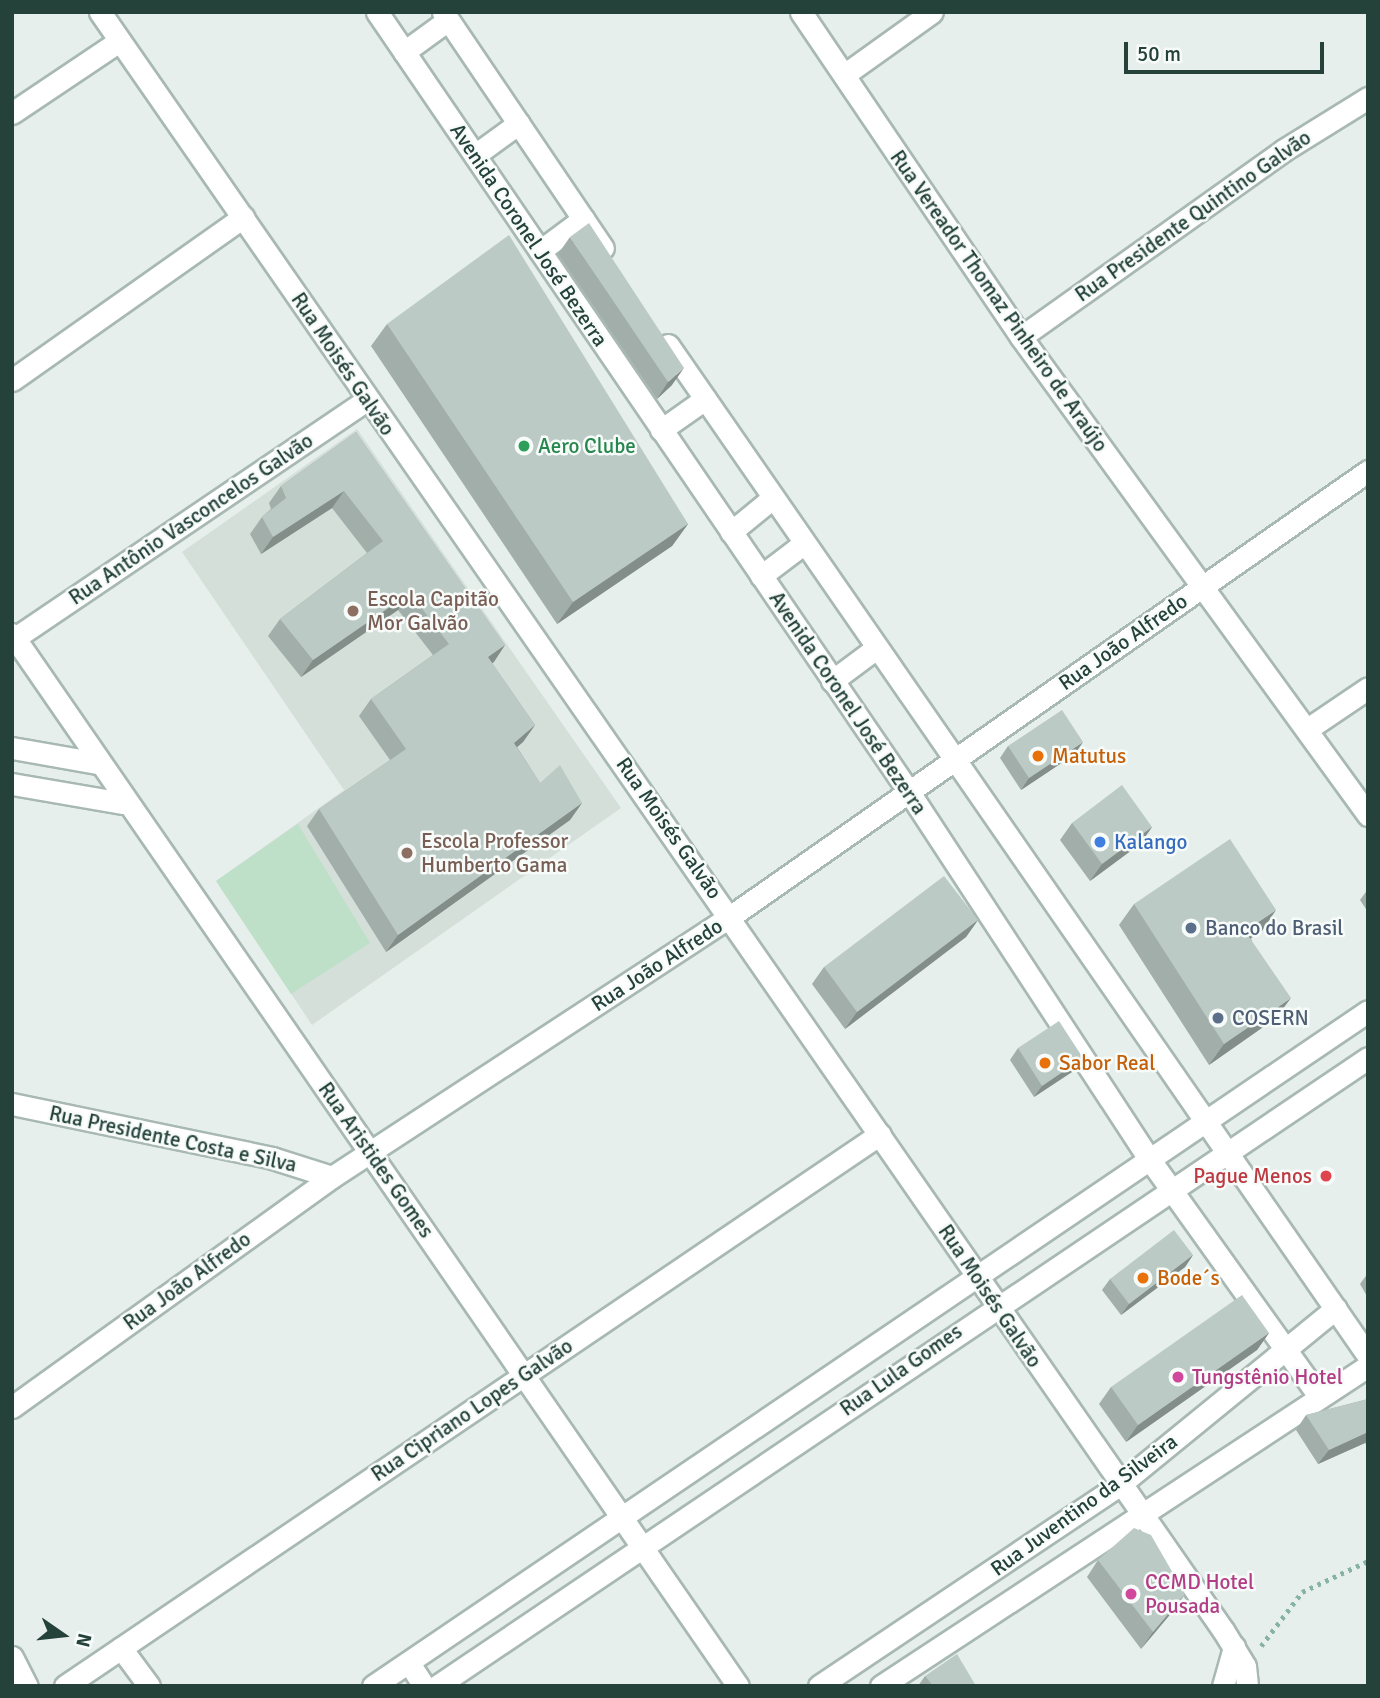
<!DOCTYPE html>
<meta charset="utf-8">
<style>
body{margin:0}
#map{position:relative;width:1380px;height:1698px;overflow:hidden;background:#e6efeb;font-family:Signika,sans-serif}
div>[style]{position:absolute}
[style*='--x']{left:calc(var(--x)*1px);top:calc(var(--y)*1px);width:calc(var(--w)*1px);rotate:calc(var(--a)*1deg)}
.built>*{inset:0;background:#d4dfda}
.green>*{inset:0;background:#bfe0c8}
.path>*{height:4.5px;margin-top:-2.25px;transform-origin:0;background:repeating-linear-gradient(90deg,#86b3a5 0 3.5px,transparent 0 8.5px)}
.roads{filter:drop-shadow(2px 0 #a8b8b2) drop-shadow(-2px 0 #a8b8b2) drop-shadow(0 2px #a8b8b2) drop-shadow(0 -2px #a8b8b2)}
.minor>*{height:21px;margin:-10.5px;padding:0 10.5px;transform-origin:10.5px;border-radius:10.5px;background:#fff}
.wall>*{inset:0;background:#a1aea9}
.shaded-wall>*{inset:0;background:#838d89}
.building>*{inset:0;background:#bbcac4}
.dots>*{width:19px;height:19px;translate:-50% -50%;box-sizing:border-box;border:4px solid #f7fbf9;border-radius:50%}
span{translate:-50% -50%;white-space:nowrap;text-align:center;line-height:1.15;-webkit-text-stroke:5px #f7fbf9;paint-order:stroke}
.street-label{font-size:21px;color:#24423a}
.leisure-label{font-size:21px;color:#27864d}
.left{translate:0 -50%;text-align:left}
.education-label{font-size:21px;color:#785e54}
.food-label{font-size:21px;color:#c56008}
.shop-label{font-size:21px;color:#366cbe}
.service-label{font-size:21px;color:#4e5e75}
.health-label{font-size:21px;color:#be3a42}
.right{translate:-100% -50%;text-align:right}
.hotel-label{font-size:21px;color:#b23c85}
.frame{position:absolute;inset:0;border:14px solid #24423a;pointer-events:none}
.north{position:absolute;left:28px;top:1600px;width:70px;height:70px;-webkit-text-stroke:5px #f7fbf9;paint-order:stroke;rotate:104deg;font-size:19px;font-weight:700;line-height:28px;text-align:center;color:#24423a}
.north::after{content:'';display:block;margin:auto;width:24px;height:32px;background:#24423a;clip-path:polygon(50% 0,100% 100%,50% 72%,0 100%)}
.scale{position:absolute;left:1124px;top:42px;width:200px;height:32px;box-sizing:border-box;border:4px solid #24423a;border-top:0;padding-left:9px;font-size:21px;line-height:24px;white-space:nowrap;color:#24423a;-webkit-text-stroke:5px #f7fbf9;paint-order:stroke}
</style>
<div id="map">
<div class="built">
<div style="clip-path:polygon(357px 429px,621px 808px,312px 1025px,216px 881px,344px 790px,182px 552px)"></div>
</div>
<div class="green">
<div style="clip-path:polygon(298px 824px,370px 943px,291px 994px,216px 881px)"></div>
</div>
<div class="path">
<div style="--x:1261;--y:1646;--w:68;--a:-52.8"></div>
<div style="--x:1302;--y:1592;--w:73;--a:-25.2"></div>
</div>
<div class="roads">
<div class="minor">
<div style="--x:100;--y:12;--w:1970;--a:55.24"></div>
<div style="--x:1223;--y:1630;--w:42;--a:58.6"></div>
<div style="--x:1245;--y:1666;--w:20;--a:84"></div>
<div style="--x:377;--y:12;--w:941;--a:55.7"></div>
<div style="--x:907;--y:789;--w:443;--a:56.8"></div>
<div style="--x:1150;--y:1160;--w:289;--a:54.4"></div>
<div style="--x:443;--y:12;--w:285;--a:55.9"></div>
<div style="--x:801;--y:12;--w:392;--a:55.9"></div>
<div style="--x:1021;--y:337;--w:591;--a:54.02"></div>
<div style="--x:404;--y:52;--w:54;--a:-36"></div>
<div style="--x:844;--y:75;--w:108;--a:-35.6"></div>
<div style="--x:12;--y:113;--w:129;--a:-33.9"></div>
<div style="--x:475;--y:155;--w:54;--a:-36"></div>
<div style="--x:540;--y:251;--w:54;--a:-36.7"></div>
<div style="--x:1021;--y:337;--w:323;--a:-35.4"></div>
<div style="--x:1284;--y:150;--w:99;--a:-31.8"></div>
<div style="--x:668;--y:345;--w:1230;--a:55.3"></div>
<div style="--x:12;--y:380;--w:283;--a:-35.2"></div>
<div style="--x:661;--y:430;--w:54;--a:-35.2"></div>
<div style="--x:731;--y:532;--w:50;--a:-39.4"></div>
<div style="--x:761;--y:576;--w:51;--a:-37.1"></div>
<div style="--x:12;--y:634;--w:1278;--a:55.39"></div>
<div style="--x:15;--y:638;--w:425;--a:-34.1"></div>
<div style="--x:832;--y:681;--w:54;--a:-36.7"></div>
<div style="--x:1309;--y:728;--w:71;--a:-34.1"></div>
<div style="--x:12;--y:748;--w:86;--a:10"></div>
<div style="--x:12;--y:784;--w:113;--a:9.7"></div>
<div style="--x:12;--y:1104;--w:266;--a:11.7"></div>
<div style="--x:272;--y:1158;--w:63;--a:17.6"></div>
<div style="--x:12;--y:1407;--w:394;--a:-35.7"></div>
<div style="--x:332;--y:1177;--w:477;--a:-33.2"></div>
<div style="--x:731;--y:916;--w:777;--a:-34.94"></div>
<div style="--x:121;--y:1648;--w:47;--a:53.6"></div>
<div style="--x:12;--y:1657;--w:33;--a:63"></div>
<div style="--x:409;--y:1663;--w:27;--a:57"></div>
<div style="--x:65;--y:1686;--w:984;--a:-34.11"></div>
<div style="--x:373;--y:1686;--w:1202;--a:-34.15"></div>
<div style="--x:437;--y:1686;--w:1123;--a:-34"></div>
<div style="--x:819;--y:1686;--w:360;--a:-33.8"></div>
<div style="--x:1118;--y:1486;--w:281;--a:-39.2"></div>
<div style="--x:881;--y:1686;--w:583;--a:-33.31"></div>
<div style="--x:1223;--y:1686;--w:41;--a:-74.2"></div>
</div>
</div>
<div class="wall">
<div style="clip-path:polygon(570px 237px,672px 385px,657px 399px,558px 254px)"></div>
<div style="clip-path:polygon(387px 324px,688px 524px,672px 546px,557px 624px,371px 346px)"></div>
<div style="clip-path:polygon(356px 432px,505px 645px,492px 663px,535px 725px,523px 742px,517px 747px,540px 783px,582px 803px,570px 820px,386px 952px,307px 826px,319px 809px,390px 760px,359px 716px,371px 699px,433px 655px,398px 610px,301px 677px,268px 636px,280px 619px,367px 553px,332px 508px,261px 554px,250px 534px,262px 517px,271px 509px,269px 503px,281px 486px)"></div>
<div style="clip-path:polygon(1008px 746px,1075px 754px,1021px 790px,1000px 758px)"></div>
<div style="clip-path:polygon(1072px 823px,1152px 827px,1140px 844px,1090px 881px,1060px 840px)"></div>
<div style="clip-path:polygon(1368px 889px,1368px 912px,1360px 900px)"></div>
<div style="clip-path:polygon(1134px 904px,1262px 931px,1251px 938px,1276px 1018px,1209px 1065px,1119px 925px)"></div>
<div style="clip-path:polygon(978px 920px,966px 937px,845px 1029px,812px 984px,824px 967px)"></div>
<div style="clip-path:polygon(1018px 1048px,1075px 1070px,1034px 1097px,1010px 1060px)"></div>
<div style="clip-path:polygon(1193px 1255px,1185px 1267px,1121px 1315px,1102px 1290px,1110px 1279px)"></div>
<div style="clip-path:polygon(1368px 1273px,1368px 1298px,1360px 1284px)"></div>
<div style="clip-path:polygon(1269px 1333px,1257px 1350px,1126px 1442px,1099px 1404px,1111px 1387px)"></div>
<div style="clip-path:polygon(1368px 1399px,1368px 1448px,1365px 1443px,1318px 1464px,1296px 1430px,1306px 1415px)"></div>
<div style="clip-path:polygon(1098px 1560px,1185px 1594px,1173px 1611px,1141px 1649px,1087px 1577px)"></div>
<div style="clip-path:polygon(925px 1676px,976px 1686px,918px 1686px)"></div>
</div>
<div class="shaded-wall">
<div style="clip-path:polygon(684px 368px,672px 385px,657px 399px,668px 382px)"></div>
<div style="clip-path:polygon(344px 491px,332px 508px,261px 554px,273px 537px)"></div>
<div style="clip-path:polygon(688px 524px,672px 546px,557px 624px,573px 602px)"></div>
<div style="clip-path:polygon(410px 593px,398px 610px,301px 677px,313px 660px)"></div>
<div style="clip-path:polygon(505px 645px,494px 662px,476px 674px,488px 657px)"></div>
<div style="clip-path:polygon(535px 725px,523px 742px,502px 760px,514px 743px)"></div>
<div style="clip-path:polygon(1083px 742px,1075px 754px,1021px 790px,1029px 778px)"></div>
<div style="clip-path:polygon(582px 803px,570px 820px,386px 952px,398px 935px)"></div>
<div style="clip-path:polygon(1152px 827px,1140px 844px,1090px 881px,1102px 864px)"></div>
<div style="clip-path:polygon(1276px 910px,1262px 931px,1231px 951px,1245px 931px)"></div>
<div style="clip-path:polygon(978px 920px,966px 937px,845px 1029px,857px 1012px)"></div>
<div style="clip-path:polygon(1291px 998px,1276px 1018px,1209px 1065px,1224px 1044px)"></div>
<div style="clip-path:polygon(1083px 1058px,1075px 1070px,1034px 1097px,1042px 1086px)"></div>
<div style="clip-path:polygon(1193px 1255px,1185px 1267px,1121px 1315px,1129px 1304px)"></div>
<div style="clip-path:polygon(1269px 1333px,1257px 1350px,1126px 1442px,1138px 1425px)"></div>
<div style="clip-path:polygon(1368px 1432px,1368px 1439px,1365px 1443px,1318px 1464px,1329px 1450px)"></div>
<div style="clip-path:polygon(1185px 1594px,1173px 1611px,1141px 1649px,1153px 1632px)"></div>
</div>
<div class="building">
<div style="clip-path:polygon(589px 223px,684px 368px,668px 382px,570px 237px)"></div>
<div style="clip-path:polygon(509px 235px,688px 524px,573px 602px,387px 324px)"></div>
<div style="clip-path:polygon(356px 432px,505px 645px,488px 657px,535px 725px,514px 743px,540px 783px,560px 765px,582px 803px,398px 935px,319px 809px,406px 749px,371px 699px,449px 644px,410px 593px,313px 660px,280px 619px,383px 541px,344px 491px,273px 537px,262px 517px,286px 498px,281px 486px)"></div>
<div style="clip-path:polygon(1062px 710px,1083px 742px,1029px 778px,1008px 746px)"></div>
<div style="clip-path:polygon(1122px 785px,1152px 827px,1102px 864px,1072px 823px)"></div>
<div style="clip-path:polygon(1230px 839px,1276px 910px,1245px 931px,1291px 998px,1224px 1044px,1134px 904px)"></div>
<div style="clip-path:polygon(944px 876px,978px 920px,857px 1012px,824px 967px)"></div>
<div style="clip-path:polygon(1059px 1021px,1083px 1058px,1042px 1086px,1018px 1048px)"></div>
<div style="clip-path:polygon(1174px 1230px,1193px 1255px,1129px 1304px,1110px 1279px)"></div>
<div style="clip-path:polygon(1242px 1295px,1269px 1333px,1138px 1425px,1111px 1387px)"></div>
<div style="clip-path:polygon(1368px 1399px,1368px 1432px,1329px 1450px,1306px 1415px)"></div>
<div style="clip-path:polygon(1134px 1528px,1151px 1535px,1185px 1594px,1153px 1632px,1098px 1560px)"></div>
<div style="clip-path:polygon(957px 1654px,976px 1686px,933px 1686px,925px 1676px)"></div>
</div>
<div class="dots">
<div style="left:524px;top:446px;background:#2e9e5b"></div>
<div style="left:353px;top:611px;background:#8d6e63"></div>
<div style="left:1038px;top:756px;background:#e8710a"></div>
<div style="left:1100px;top:842px;background:#3f7fe0"></div>
<div style="left:407px;top:853px;background:#8d6e63"></div>
<div style="left:1191px;top:928px;background:#5c6f8a"></div>
<div style="left:1218px;top:1018px;background:#5c6f8a"></div>
<div style="left:1045px;top:1063px;background:#e8710a"></div>
<div style="left:1326px;top:1176px;background:#e0444e"></div>
<div style="left:1143px;top:1278px;background:#e8710a"></div>
<div style="left:1178px;top:1377px;background:#d1479c"></div>
<div style="left:1131px;top:1594px;background:#d1479c"></div>
</div>
<div class="street-label">
<span style="left:1193px;top:216px;rotate:-35deg">Rua Presidente Quintino Galvão</span>
<span style="left:529px;top:235px;rotate:56deg">Avenida Coronel José Bezerra</span>
<span style="left:999px;top:301px;rotate:55deg">Rua Vereador Thomaz Pinheiro de Araújo</span>
<span style="left:343px;top:364px;rotate:56deg">Rua Moisés Galvão</span>
<span style="left:191px;top:519px;rotate:-34deg">Rua Antônio Vasconcelos Galvão</span>
<span style="left:1123px;top:642px;rotate:-35deg">Rua João Alfredo</span>
<span style="left:848px;top:703px;rotate:56deg">Avenida Coronel José Bezerra</span>
<span style="left:669px;top:828px;rotate:55deg">Rua Moisés Galvão</span>
<span style="left:657px;top:965px;rotate:-33deg">Rua João Alfredo</span>
<span style="left:173px;top:1139px;rotate:12deg">Rua Presidente Costa e Silva</span>
<span style="left:376px;top:1160px;rotate:55deg">Rua Aristides Gomes</span>
<span style="left:187px;top:1281px;rotate:-36deg">Rua João Alfredo</span>
<span style="left:990px;top:1296px;rotate:56deg">Rua Moisés Galvão</span>
<span style="left:901px;top:1370px;rotate:-35deg">Rua Lula Gomes</span>
<span style="left:472px;top:1410px;rotate:-34deg">Rua Cipriano Lopes Galvão</span>
<span style="left:1084px;top:1505px;rotate:-36deg">Rua Juventino da Silveira</span>
</div>
<div class="leisure-label">
<span class="left" style="left:538px;top:446px">Aero Clube</span>
</div>
<div class="education-label">
<span class="left" style="left:367px;top:611px">Escola Capitão<br>Mor Galvão</span>
<span class="left" style="left:421px;top:853px">Escola Professor<br>Humberto Gama</span>
</div>
<div class="food-label">
<span class="left" style="left:1052px;top:756px">Matutus</span>
<span class="left" style="left:1059px;top:1063px">Sabor Real</span>
<span class="left" style="left:1157px;top:1278px">Bode´s</span>
</div>
<div class="shop-label">
<span class="left" style="left:1114px;top:842px">Kalango</span>
</div>
<div class="service-label">
<span class="left" style="left:1205px;top:928px">Banco do Brasil</span>
<span class="left" style="left:1232px;top:1018px">COSERN</span>
</div>
<div class="health-label">
<span class="right" style="left:1312px;top:1176px">Pague Menos</span>
</div>
<div class="hotel-label">
<span class="left" style="left:1192px;top:1377px">Tungstênio Hotel</span>
<span class="left" style="left:1145px;top:1594px">CCMD Hotel<br>Pousada</span>
</div>
<div class="frame"></div>
<div class="north">N</div>
<div class="scale">50 m</div>
</div>
